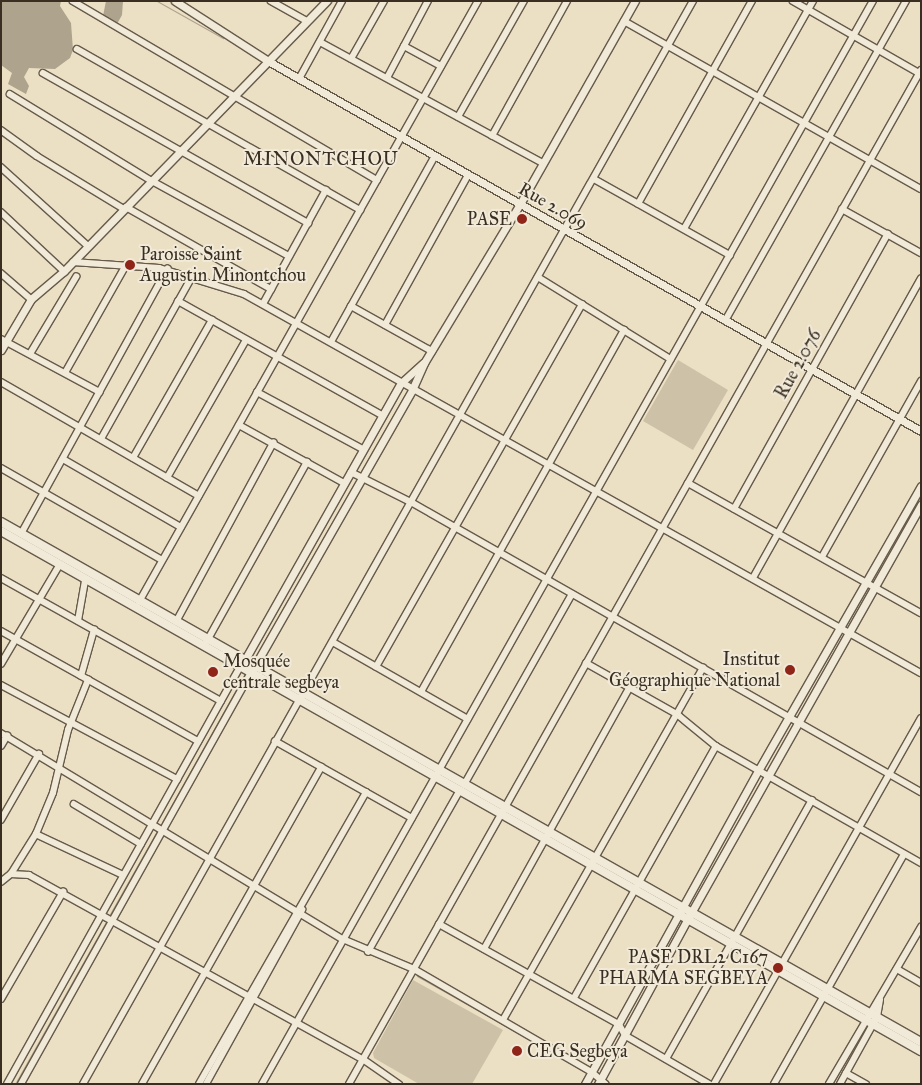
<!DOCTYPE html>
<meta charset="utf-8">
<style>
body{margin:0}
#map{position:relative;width:922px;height:1085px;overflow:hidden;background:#ebdfc4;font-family:"IM FELL Great Primer",serif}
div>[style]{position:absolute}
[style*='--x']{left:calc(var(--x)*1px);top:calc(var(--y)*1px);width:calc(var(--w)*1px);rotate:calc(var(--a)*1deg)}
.green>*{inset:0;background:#cdc1a8}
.water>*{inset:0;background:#aea38d}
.stream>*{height:1px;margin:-0.5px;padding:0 0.5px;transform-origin:0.5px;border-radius:0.5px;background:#aea38d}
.roads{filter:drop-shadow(1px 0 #665a4a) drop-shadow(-1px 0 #665a4a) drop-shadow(0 1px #665a4a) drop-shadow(0 -1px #665a4a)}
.minor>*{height:5.5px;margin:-2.75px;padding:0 2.75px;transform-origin:2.75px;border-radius:2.75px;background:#f2ead9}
.tertiary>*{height:7px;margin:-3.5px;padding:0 3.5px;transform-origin:3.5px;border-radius:3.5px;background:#f2ead9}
.secondary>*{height:8px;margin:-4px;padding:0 4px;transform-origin:4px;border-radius:4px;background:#f2ead9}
.dots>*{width:14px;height:14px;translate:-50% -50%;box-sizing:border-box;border:2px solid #f2ead9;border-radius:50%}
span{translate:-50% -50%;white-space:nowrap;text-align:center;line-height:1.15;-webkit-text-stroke:4px #f2ead9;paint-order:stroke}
.street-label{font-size:18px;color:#392e21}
.poi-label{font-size:18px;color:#392e21}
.right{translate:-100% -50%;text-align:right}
.left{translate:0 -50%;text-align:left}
.neighbourhood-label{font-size:19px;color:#392e21;letter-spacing:1px}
.frame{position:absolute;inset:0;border:2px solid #392e21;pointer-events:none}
</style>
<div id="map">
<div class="green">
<div style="clip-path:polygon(678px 360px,728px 390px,693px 450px,643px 421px)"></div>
<div style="clip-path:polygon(413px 980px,503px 1030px,472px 1084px,419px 1084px,374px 1058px,373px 1053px)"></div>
</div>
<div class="water">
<div style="clip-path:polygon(1px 1px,61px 1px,60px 6px,71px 23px,73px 50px,70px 58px,55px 69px,29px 68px,24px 77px,29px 86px,26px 94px,8px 84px,12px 73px,1px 65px)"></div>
<div style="clip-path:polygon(106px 1px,123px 1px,122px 15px,117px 24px,103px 16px)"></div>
</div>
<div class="stream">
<div style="--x:157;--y:1;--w:76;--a:29.3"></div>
<div style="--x:162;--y:822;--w:172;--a:-60.8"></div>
<div style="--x:110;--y:914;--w:95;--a:-60.5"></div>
<div style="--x:417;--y:976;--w:126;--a:29.4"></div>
<div style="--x:15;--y:1084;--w:188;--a:-60.7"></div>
<div style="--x:836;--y:1084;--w:61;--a:-60.5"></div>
</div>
<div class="roads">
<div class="minor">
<div style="--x:73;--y:1;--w:353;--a:30.5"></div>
<div style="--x:271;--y:1;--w:41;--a:29.1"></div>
<div style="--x:793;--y:1;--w:147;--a:29.7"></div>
<div style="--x:624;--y:21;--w:341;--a:29.5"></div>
<div style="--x:320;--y:42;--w:254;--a:28.5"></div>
<div style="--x:404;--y:46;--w:42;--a:28.4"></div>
<div style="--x:77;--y:49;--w:326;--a:29.6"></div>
<div style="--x:351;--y:59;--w:67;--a:-60.4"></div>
<div style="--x:43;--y:73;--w:305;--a:29.5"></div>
<div style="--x:387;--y:78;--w:87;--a:-62"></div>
<div style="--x:299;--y:79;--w:89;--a:-61.1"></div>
<div style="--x:10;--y:94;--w:167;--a:31.5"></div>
<div style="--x:152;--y:181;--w:156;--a:28.7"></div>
<div style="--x:458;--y:117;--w:133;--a:-60.4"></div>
<div style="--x:1;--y:130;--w:44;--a:35.8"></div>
<div style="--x:37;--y:156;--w:102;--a:31.3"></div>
<div style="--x:492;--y:136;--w:154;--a:-60.9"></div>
<div style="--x:1;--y:167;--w:118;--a:42.2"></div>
<div style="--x:594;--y:179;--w:156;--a:29.2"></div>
<div style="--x:638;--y:204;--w:233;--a:-60.7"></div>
<div style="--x:126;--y:207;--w:167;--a:29.5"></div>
<div style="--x:842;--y:209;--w:90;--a:29.1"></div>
<div style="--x:1;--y:212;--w:86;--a:43.1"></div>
<div style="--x:684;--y:229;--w:262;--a:-60.5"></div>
<div style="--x:73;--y:262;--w:86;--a:4"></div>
<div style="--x:159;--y:268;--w:89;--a:17"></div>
<div style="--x:244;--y:294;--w:776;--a:29.24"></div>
<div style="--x:1;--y:273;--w:40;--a:41"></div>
<div style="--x:538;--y:277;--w:156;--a:31.7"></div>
<div style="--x:178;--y:301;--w:234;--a:29.2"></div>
<div style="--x:263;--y:304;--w:130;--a:-61.1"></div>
<div style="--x:351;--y:306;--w:93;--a:29.1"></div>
<div style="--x:725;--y:321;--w:368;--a:-60.5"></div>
<div style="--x:385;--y:325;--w:171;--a:-61"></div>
<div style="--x:1;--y:339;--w:112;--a:28.2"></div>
<div style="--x:331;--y:342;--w:213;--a:-60.8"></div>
<div style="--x:30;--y:354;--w:90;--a:-59.1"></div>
<div style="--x:65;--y:373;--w:124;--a:-60.5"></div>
<div style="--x:1;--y:382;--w:228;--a:29.9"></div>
<div style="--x:257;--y:392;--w:120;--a:28.3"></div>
<div style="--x:239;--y:425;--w:120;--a:28.9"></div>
<div style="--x:101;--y:439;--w:186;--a:-60.7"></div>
<div style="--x:133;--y:458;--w:159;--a:-60.2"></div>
<div style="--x:63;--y:459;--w:136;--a:30"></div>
<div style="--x:1;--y:468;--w:185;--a:29.7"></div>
<div style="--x:351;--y:472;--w:67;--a:26.6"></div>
<div style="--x:411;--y:502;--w:587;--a:29.62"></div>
<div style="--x:167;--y:478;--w:159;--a:-60.2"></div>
<div style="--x:688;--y:483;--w:267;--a:29.2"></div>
<div style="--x:734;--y:509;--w:315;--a:-60.8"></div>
<div style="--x:21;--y:534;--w:303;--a:-61.1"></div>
<div style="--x:822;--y:557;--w:202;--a:-60.6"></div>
<div style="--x:1;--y:578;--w:252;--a:29.2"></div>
<div style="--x:753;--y:578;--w:343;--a:-60.7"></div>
<div style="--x:139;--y:602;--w:690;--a:-60.57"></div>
<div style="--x:78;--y:621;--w:41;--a:-80.1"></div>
<div style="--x:176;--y:622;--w:204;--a:-61.5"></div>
<div style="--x:1;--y:631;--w:226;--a:29.2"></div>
<div style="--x:207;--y:641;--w:205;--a:-60.8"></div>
<div style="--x:333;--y:642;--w:155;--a:29.7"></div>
<div style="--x:586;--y:663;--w:104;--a:29.3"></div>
<div style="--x:677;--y:714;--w:50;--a:39.4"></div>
<div style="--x:716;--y:746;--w:236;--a:29.7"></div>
<div style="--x:1;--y:664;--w:114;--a:-59.4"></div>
<div style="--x:376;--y:667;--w:417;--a:-60.4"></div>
<div style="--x:81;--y:676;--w:48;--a:-74.2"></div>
<div style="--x:1;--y:685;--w:200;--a:28.1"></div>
<div style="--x:421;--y:692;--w:415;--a:-60.7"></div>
<div style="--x:1;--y:733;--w:399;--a:31.1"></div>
<div style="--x:343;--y:939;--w:77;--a:22.9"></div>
<div style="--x:414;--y:969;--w:206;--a:30.1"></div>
<div style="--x:592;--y:1072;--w:18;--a:41"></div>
<div style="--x:275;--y:741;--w:157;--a:29.3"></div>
<div style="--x:1;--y:746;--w:12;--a:-59"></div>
<div style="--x:464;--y:785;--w:219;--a:-60.5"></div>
<div style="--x:74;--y:804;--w:78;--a:30.8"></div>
<div style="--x:1;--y:820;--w:76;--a:-60.1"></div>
<div style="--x:36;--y:834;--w:96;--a:25.2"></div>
<div style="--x:11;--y:874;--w:47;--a:-58"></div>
<div style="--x:36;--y:834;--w:44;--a:-67.5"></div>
<div style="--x:53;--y:793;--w:65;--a:-76.6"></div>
<div style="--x:68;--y:730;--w:54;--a:-68.2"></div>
<div style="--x:1;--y:882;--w:13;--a:-39"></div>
<div style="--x:11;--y:874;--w:18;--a:3"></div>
<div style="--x:29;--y:875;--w:381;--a:28.9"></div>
<div style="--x:363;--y:1059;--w:44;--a:34.8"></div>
<div style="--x:439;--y:924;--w:206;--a:29.1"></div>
<div style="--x:619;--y:1024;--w:14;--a:60"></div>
<div style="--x:626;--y:1036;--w:96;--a:30"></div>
<div style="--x:484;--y:949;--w:299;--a:-60.9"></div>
<div style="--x:368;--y:952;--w:184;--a:-60.4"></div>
<div style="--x:897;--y:969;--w:28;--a:30"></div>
<div style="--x:574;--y:998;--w:289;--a:-60.6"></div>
<div style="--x:1;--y:999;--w:124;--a:-59.9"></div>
<div style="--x:503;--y:1020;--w:405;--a:-60.4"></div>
<div style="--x:666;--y:1059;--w:297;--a:-60.6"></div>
<div style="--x:846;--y:1073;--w:23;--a:29"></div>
<div style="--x:7;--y:1084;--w:479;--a:-60.8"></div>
<div style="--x:21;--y:1084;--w:472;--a:-60.8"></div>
<div style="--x:83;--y:1084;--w:1243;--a:-60.61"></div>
<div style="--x:142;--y:1084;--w:364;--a:-60.5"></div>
<div style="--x:199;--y:1084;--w:336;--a:-60.2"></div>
<div style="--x:206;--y:1084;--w:199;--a:-61.1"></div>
<div style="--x:262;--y:1084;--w:1243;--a:-60.57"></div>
<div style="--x:349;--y:1084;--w:1164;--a:-60.57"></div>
<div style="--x:714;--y:1084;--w:420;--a:-60.5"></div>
<div style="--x:774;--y:1084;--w:264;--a:-60.5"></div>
<div style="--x:829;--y:1084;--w:182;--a:-59.6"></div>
<div style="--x:840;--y:1084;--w:77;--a:-61.1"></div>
<div style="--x:877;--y:1017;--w:17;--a:-80"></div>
</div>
<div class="tertiary">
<div style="--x:175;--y:1;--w:111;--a:32.8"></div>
<div style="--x:268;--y:61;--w:751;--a:29.54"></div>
<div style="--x:1;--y:350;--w:59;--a:-59.5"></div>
<div style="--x:31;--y:299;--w:43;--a:-40.3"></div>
<div style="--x:64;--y:271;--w:377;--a:-45.8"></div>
<div style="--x:243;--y:663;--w:322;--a:-60.6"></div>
<div style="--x:401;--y:383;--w:30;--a:-42"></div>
<div style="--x:253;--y:669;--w:321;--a:-60.3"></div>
<div style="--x:412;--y:390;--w:30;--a:-66"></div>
<div style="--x:424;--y:363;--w:186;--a:-58.9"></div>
<div style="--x:520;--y:204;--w:233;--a:-60.5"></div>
<div style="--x:585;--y:1084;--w:360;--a:-61.1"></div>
<div style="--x:759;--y:769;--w:326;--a:-60.2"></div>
<div style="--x:598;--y:1084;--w:187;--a:-61.5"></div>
<div style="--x:687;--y:920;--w:477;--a:-60.6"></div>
</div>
<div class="secondary">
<div style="--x:1;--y:522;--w:1057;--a:29.48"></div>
<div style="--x:1;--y:531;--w:1057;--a:29.48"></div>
</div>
</div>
<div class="dots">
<div style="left:522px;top:219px;background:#8f2418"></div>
<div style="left:130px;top:265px;background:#8f2418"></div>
<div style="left:790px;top:670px;background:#8f2418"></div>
<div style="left:213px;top:672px;background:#8f2418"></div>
<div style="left:778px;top:968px;background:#8f2418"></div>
<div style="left:517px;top:1051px;background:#8f2418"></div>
</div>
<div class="street-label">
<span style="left:553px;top:206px;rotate:30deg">Rue 2.069</span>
<span style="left:798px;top:364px;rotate:-61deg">Rue 2.076</span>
</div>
<div class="poi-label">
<span class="right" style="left:512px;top:219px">PASE</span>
<span class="left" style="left:140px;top:265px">Paroisse Saint<br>Augustin Minontchou</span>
<span class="right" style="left:780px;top:670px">Institut<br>Géographique National</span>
<span class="left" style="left:223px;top:672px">Mosquée<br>centrale segbeya</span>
<span class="right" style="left:768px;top:968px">PASE DRL2 C167<br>PHARMA SEGBEYA</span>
<span class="left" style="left:527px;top:1051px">CEG Segbeya</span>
</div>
<div class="neighbourhood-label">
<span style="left:321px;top:159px">MINONTCHOU</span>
</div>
<div class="frame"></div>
</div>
